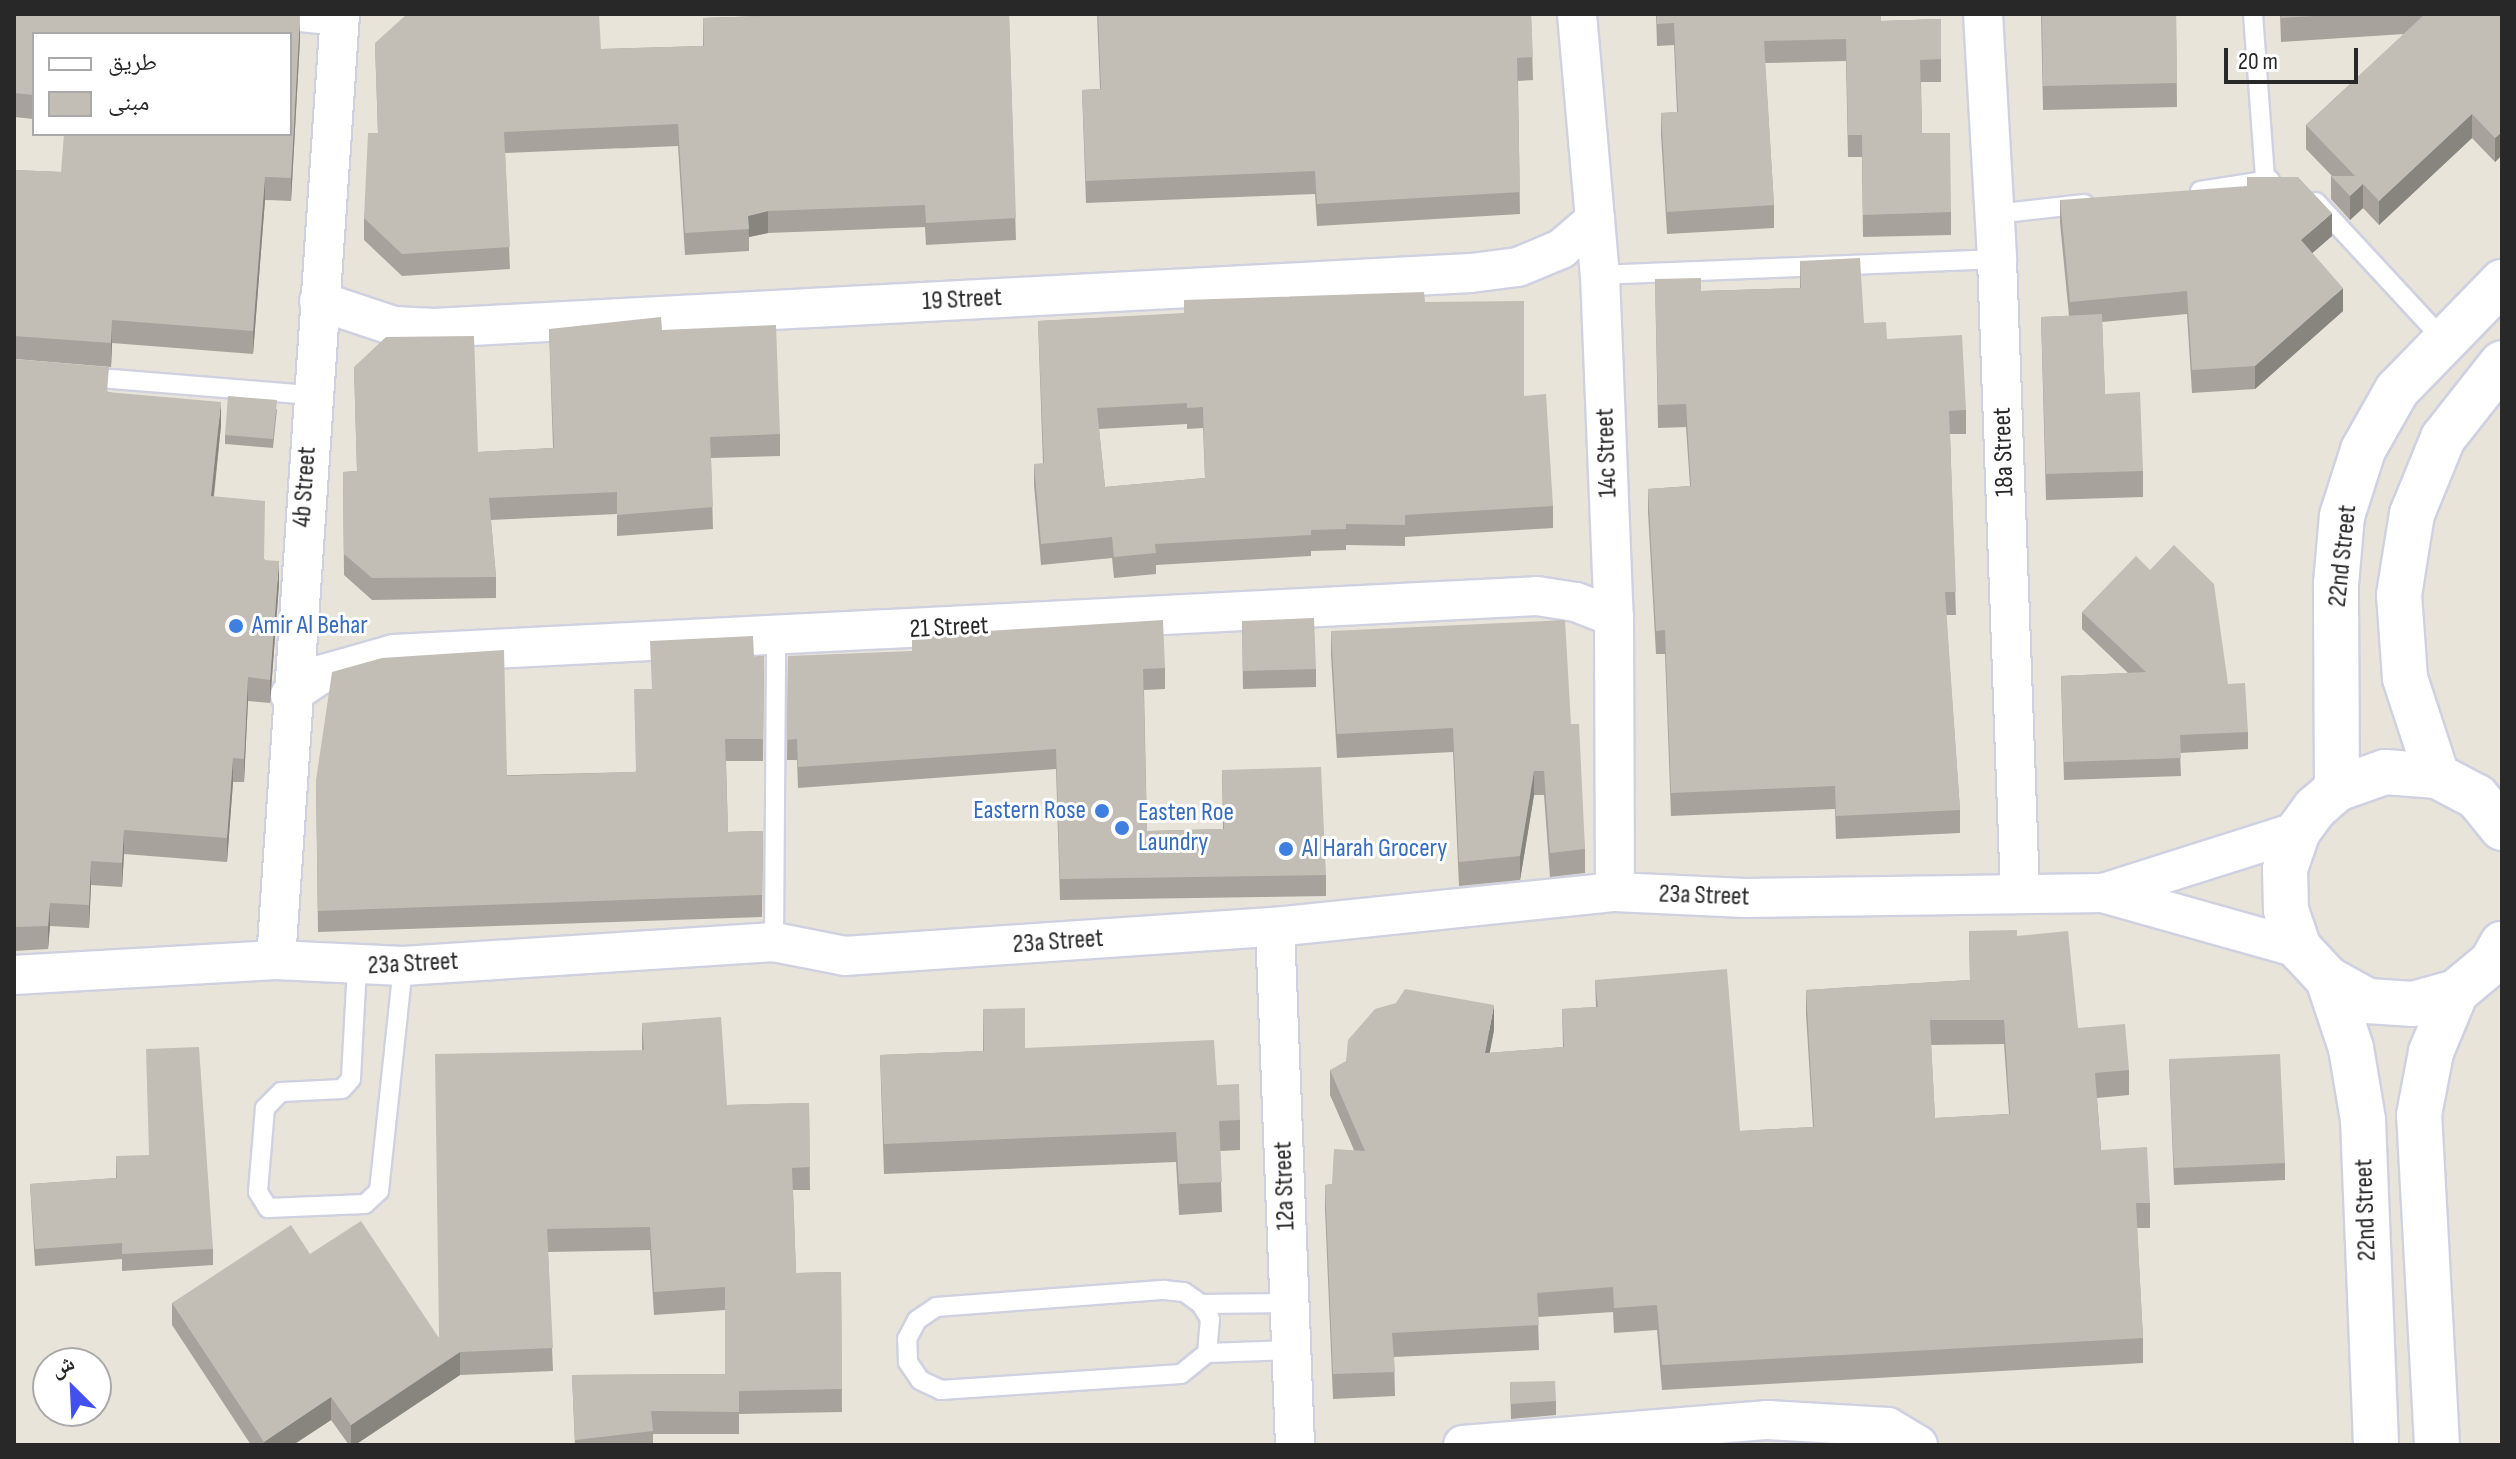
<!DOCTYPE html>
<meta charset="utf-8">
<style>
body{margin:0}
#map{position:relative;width:2516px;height:1459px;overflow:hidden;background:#e9e4da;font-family:"Sofia Sans Condensed","Noto Naskh Arabic",sans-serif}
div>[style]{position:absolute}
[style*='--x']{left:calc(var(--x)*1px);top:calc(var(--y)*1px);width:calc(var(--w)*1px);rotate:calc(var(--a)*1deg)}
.roads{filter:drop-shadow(2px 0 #cfd1e0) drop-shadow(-2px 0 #cfd1e0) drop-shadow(0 2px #cfd1e0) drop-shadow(0 -2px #cfd1e0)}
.lane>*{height:18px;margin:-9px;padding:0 9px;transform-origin:9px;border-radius:9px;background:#fff}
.street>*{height:38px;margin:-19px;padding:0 19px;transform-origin:19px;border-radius:19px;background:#fff}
.secondary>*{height:44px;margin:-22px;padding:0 22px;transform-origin:22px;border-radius:22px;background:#fff}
.wall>*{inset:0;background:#a7a39c}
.shaded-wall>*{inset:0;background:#88857f}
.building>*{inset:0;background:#c2beb5}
.dots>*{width:22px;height:22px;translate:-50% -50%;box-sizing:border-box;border:4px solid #fff;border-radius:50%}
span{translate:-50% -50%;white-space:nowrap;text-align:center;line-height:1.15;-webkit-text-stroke:6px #fff;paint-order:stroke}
.street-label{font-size:26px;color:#282828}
.shop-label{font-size:26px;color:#366cbe}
.left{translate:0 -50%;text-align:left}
.right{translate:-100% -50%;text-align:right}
.frame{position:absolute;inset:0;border:16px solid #282828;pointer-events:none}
.legend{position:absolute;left:32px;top:32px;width:260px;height:104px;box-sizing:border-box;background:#fff;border:2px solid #a9a9a9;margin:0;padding:10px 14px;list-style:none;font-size:24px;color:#282828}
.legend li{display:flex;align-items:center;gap:16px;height:40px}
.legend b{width:40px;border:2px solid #a9a9a9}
.north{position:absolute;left:32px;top:1347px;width:80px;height:80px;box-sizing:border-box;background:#fff;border:2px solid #a9a9a9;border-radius:50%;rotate:336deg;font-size:22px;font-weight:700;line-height:32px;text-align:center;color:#282828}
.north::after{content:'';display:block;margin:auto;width:28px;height:36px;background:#4251ee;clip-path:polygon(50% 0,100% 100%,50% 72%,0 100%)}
.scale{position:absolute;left:2224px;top:48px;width:134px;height:36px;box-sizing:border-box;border:4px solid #282828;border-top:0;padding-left:10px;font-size:24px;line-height:28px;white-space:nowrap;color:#282828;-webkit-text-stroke:6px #fff;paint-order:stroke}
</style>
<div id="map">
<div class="roads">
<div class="lane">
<div style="--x:2253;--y:14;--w:165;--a:85.8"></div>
<div style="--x:278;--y:20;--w:61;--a:5.6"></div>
<div style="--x:2200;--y:191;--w:71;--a:-8.9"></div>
<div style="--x:2316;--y:202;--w:185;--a:47.2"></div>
<div style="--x:1995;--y:214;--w:90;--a:-6.4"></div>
<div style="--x:1600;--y:275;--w:397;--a:-2.3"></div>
<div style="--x:87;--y:377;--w:226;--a:4.6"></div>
<div style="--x:774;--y:942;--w:306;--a:-89.6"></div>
<div style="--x:357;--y:967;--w:112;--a:93.1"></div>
<div style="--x:351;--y:1079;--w:13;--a:132"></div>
<div style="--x:342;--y:1089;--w:61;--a:177.2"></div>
<div style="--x:281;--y:1092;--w:23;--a:135"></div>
<div style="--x:265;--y:1108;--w:84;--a:94.8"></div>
<div style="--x:258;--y:1192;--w:19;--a:58"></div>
<div style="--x:268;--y:1208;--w:97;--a:-2.4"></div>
<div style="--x:365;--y:1204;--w:19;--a:-43"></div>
<div style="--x:379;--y:1191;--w:226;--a:-83.9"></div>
<div style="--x:1164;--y:1290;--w:20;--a:6"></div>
<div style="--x:1184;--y:1292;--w:21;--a:35"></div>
<div style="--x:1201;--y:1304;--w:17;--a:59"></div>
<div style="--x:1210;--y:1319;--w:34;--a:95"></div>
<div style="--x:1207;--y:1353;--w:33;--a:141"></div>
<div style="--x:1181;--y:1374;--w:241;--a:176.2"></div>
<div style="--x:941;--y:1390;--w:23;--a:-155"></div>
<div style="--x:920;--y:1380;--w:22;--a:-124"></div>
<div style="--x:908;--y:1362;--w:23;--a:-92"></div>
<div style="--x:907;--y:1339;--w:21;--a:-62"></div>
<div style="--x:917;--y:1320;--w:23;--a:-34"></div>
<div style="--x:936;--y:1307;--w:229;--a:-4.3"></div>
<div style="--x:1201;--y:1304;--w:88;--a:-0.7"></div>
<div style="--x:1207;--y:1353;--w:85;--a:-2"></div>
</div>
<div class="street">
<div style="--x:1577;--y:14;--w:262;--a:85"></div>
<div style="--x:1600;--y:275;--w:342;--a:87.7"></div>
<div style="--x:1614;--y:617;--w:275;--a:89.8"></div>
<div style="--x:1983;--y:14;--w:245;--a:86.7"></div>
<div style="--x:1997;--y:259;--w:632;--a:87.92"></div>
<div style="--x:319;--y:301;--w:79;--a:18.4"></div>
<div style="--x:394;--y:326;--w:40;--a:2.9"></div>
<div style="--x:434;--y:328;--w:1038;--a:-3.04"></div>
<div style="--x:1471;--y:273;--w:47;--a:-7.3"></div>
<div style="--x:1518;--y:267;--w:47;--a:-22.7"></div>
<div style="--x:1561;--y:249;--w:45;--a:-40.5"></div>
<div style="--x:290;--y:695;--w:36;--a:-34"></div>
<div style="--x:320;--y:675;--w:77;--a:-15.8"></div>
<div style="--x:394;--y:654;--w:1144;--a:-2.9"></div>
<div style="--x:1537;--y:596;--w:39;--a:9"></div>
<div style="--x:1576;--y:602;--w:41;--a:21.5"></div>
<div style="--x:2103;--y:893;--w:205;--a:-17.6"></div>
<div style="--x:1275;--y:927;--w:518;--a:87.79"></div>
<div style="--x:276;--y:960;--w:948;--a:-86.13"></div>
<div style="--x:14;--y:975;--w:262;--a:-3.3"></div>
<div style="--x:276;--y:960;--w:127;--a:2.7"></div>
<div style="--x:403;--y:966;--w:372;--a:-3.7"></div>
<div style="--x:774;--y:942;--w:72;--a:11.2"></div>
<div style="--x:845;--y:956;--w:431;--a:-3.9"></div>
<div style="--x:1275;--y:927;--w:342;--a:-5.9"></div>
<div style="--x:1615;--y:892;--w:130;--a:2.6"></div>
<div style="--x:1745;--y:898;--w:358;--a:-0.8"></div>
<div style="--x:2103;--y:893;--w:204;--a:15.7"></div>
<div style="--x:1463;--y:1445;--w:306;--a:-4.7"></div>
<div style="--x:1768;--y:1420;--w:120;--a:3.3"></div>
<div style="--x:1888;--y:1427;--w:35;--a:31"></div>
</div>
<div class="secondary">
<div style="--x:2437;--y:776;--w:103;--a:-108.1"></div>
<div style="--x:2405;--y:678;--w:83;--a:-94.1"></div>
<div style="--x:2399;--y:595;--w:82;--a:-80.9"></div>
<div style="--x:2412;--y:514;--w:82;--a:-67.8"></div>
<div style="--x:2443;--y:438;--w:95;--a:-51.8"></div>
<div style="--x:2337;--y:789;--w:205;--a:-90.3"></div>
<div style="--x:2336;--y:584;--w:68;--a:-85"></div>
<div style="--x:2342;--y:516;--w:69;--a:-72.3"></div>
<div style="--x:2363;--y:450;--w:69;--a:-60.5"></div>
<div style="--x:2397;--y:390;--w:151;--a:-45.8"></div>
<div style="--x:2502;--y:828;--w:40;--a:-129"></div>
<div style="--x:2477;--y:797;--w:45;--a:-152.3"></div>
<div style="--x:2437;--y:776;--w:52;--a:-175.6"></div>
<div style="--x:2385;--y:772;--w:51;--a:160.5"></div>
<div style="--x:2337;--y:789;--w:29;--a:139"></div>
<div style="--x:2315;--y:808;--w:29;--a:126"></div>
<div style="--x:2298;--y:831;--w:40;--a:108.9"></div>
<div style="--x:2285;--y:869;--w:41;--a:88.6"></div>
<div style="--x:2286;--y:910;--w:40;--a:71.1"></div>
<div style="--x:2299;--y:948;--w:42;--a:46.9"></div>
<div style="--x:2328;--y:979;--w:46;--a:28.8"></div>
<div style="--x:2368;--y:1001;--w:45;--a:3.8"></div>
<div style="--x:2413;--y:1004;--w:45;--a:-15.6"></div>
<div style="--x:2456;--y:992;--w:47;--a:-39.8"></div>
<div style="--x:2492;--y:962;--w:21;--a:-61"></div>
<div style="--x:2328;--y:979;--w:73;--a:71.6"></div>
<div style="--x:2351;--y:1048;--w:73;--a:80.5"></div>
<div style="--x:2363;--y:1120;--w:325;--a:87.7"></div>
<div style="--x:2437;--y:1445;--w:330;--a:-93.1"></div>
<div style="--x:2419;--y:1115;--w:64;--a:-79.2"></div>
<div style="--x:2431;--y:1052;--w:65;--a:-67.4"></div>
</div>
</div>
<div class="wall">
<div style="clip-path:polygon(14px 14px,300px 39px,291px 201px,265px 200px,253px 354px,112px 343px,111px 367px,15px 359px,109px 392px,221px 425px,214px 497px,265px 560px,279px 584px,270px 703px,248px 701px,244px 782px,233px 782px,227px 862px,124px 854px,122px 887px,91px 885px,89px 928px,50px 926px,48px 949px,14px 951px,14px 170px,61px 172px,290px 134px,34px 34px,34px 119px,14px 117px)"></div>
<div style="clip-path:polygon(763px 14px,1009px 14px,1016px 240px,926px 245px,925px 227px,768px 233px,749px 237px,749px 251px,685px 255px,678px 146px,505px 153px,510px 269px,402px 276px,364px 240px,364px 218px,378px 133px,375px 43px,601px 49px,703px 46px,703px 18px,763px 16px)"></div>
<div style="clip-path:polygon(1097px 14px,1531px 14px,1533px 80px,1518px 81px,1520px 214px,1317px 226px,1315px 194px,1086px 203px,1082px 90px,1100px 89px)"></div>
<div style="clip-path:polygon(1656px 14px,1881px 14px,1881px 21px,1941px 19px,1941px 82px,1921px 82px,1922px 133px,1951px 212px,1951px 235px,1863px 237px,1862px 157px,1848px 157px,1846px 61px,1765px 63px,1774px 205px,1774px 228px,1667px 234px,1661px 135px,1661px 113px,1677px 112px,1674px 45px,1657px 46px)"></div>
<div style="clip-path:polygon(2041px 14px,2176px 14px,2177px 107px,2043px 110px)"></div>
<div style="clip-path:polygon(2280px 14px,2502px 14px,2502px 155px,2495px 162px,2472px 138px,2379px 225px,2363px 208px,2350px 220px,2331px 199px,2331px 176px,2332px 176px,2306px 149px,2306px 125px,2404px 34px,2281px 42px)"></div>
<div style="clip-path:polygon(2060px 200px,2332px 236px,2312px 253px,2343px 311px,2255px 389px,2192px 393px,2187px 314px,2102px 322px,2105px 394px,2143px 471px,2143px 497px,2046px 500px,2041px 317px,2069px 316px,2060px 223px)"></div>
<div style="clip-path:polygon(1800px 261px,1864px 323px,1887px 339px,1966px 410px,1966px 434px,1950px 434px,1956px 615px,1946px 615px,1960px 810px,1960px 833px,1836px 839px,1835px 809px,1671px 816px,1665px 654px,1656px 654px,1648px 512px,1648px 489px,1690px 486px,1686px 427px,1658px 428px,1655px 279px,1701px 291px,1800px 288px)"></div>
<div style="clip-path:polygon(evenodd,1425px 302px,1524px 396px,1553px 506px,1553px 528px,1405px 537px,1405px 546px,1346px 545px,1346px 550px,1311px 551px,1311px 556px,1156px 565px,1156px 574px,1114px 578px,1112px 558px,1041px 565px,1034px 485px,1034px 464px,1043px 464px,1038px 321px,1425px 302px,1187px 424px,1187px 429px,1203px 428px,1205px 478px,1105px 487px,1099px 429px,1187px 424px)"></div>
<div style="clip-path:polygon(549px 329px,662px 330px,780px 434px,780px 456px,711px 458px,713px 529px,617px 536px,617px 514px,491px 520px,496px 577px,496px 598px,372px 600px,344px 575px,343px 472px,357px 471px,354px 367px,478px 452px,553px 448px)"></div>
<div style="clip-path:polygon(277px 409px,273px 448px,225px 444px,225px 435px)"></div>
<div style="clip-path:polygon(2082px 612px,2228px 684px,2248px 732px,2248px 749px,2180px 753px,2181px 776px,2064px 780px,2061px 676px,2128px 673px,2082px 629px)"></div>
<div style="clip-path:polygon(1242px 621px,1316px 669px,1316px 687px,1243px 689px)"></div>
<div style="clip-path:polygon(1331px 631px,1571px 724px,1585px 849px,1585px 873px,1550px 877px,1544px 795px,1534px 795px,1520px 880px,1459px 886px,1453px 752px,1337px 758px,1331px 655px)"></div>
<div style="clip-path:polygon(764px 656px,763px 761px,726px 761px,728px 832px,763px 831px,762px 917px,318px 932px,316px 780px,635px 772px,754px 657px)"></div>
<div style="clip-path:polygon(788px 656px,1165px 668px,1165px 689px,1144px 690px,1147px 831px,1223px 829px,1222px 770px,1326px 875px,1326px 896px,1060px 900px,1056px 769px,798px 788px,797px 760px,787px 760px)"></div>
<div style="clip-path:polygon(evenodd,1969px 931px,2017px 936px,2078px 1028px,2129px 1070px,2129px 1095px,2097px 1098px,2101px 1150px,2150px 1203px,2150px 1228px,2137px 1228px,2143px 1338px,2143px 1363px,1662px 1390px,1657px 1330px,1614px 1333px,1613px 1312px,1538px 1317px,1539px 1350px,1394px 1357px,1395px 1396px,1333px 1399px,1325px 1209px,1325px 1185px,1332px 1184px,1354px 1150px,1330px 1095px,1330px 1070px,1494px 1030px,1489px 1053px,1563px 1047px,1562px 1009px,1596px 1007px,1595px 980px,1740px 1131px,1813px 1127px,1806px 1014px,1806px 990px,1970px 980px,1969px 931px,2004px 1044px,2009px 1114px,1935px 1118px,1931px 1045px,2004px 1044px)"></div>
<div style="clip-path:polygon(983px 1009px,1025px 1048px,1217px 1085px,1240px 1120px,1240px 1150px,1220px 1151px,1222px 1212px,1179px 1215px,1176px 1162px,884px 1174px,880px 1055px,983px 1051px)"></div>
<div style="clip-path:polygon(642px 1023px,727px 1105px,809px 1103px,810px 1190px,793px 1190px,796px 1273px,841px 1272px,842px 1412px,739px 1414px,739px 1434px,653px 1434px,653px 1445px,575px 1445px,572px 1375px,725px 1374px,725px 1310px,654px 1315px,650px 1250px,548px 1252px,553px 1371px,460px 1375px,355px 1445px,349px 1445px,331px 1420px,293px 1445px,251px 1445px,172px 1325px,172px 1303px,310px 1254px,439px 1338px,642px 1050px)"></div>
<div style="clip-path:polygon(2169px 1059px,2285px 1163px,2285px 1180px,2174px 1185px)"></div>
<div style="clip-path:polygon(116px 1156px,213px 1249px,213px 1265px,122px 1271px,122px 1259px,35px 1266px,30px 1184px,116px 1178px)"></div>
<div style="clip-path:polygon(1510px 1382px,1556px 1401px,1556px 1415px,1511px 1419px)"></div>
</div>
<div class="shaded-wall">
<div style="clip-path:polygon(300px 16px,300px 39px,291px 201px,291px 178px)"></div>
<div style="clip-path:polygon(2472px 114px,2472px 138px,2379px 225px,2379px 201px)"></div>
<div style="clip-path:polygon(2502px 132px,2502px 155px,2495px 162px,2495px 138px)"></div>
<div style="clip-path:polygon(265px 177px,265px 200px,253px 354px,253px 331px)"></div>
<div style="clip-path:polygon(2363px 184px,2363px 208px,2350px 220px,2350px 196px)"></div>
<div style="clip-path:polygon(768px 211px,768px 233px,749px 237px,748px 216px)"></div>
<div style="clip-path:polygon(2332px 213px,2332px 236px,2301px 263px,2301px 240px)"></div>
<div style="clip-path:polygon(2343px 288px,2343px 311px,2255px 389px,2255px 366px)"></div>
<div style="clip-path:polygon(112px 320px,112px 343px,111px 367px,111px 343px)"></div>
<div style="clip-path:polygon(15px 335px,15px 359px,14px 360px,14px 336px)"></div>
<div style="clip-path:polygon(221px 402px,221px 425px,211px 520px,211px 496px)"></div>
<div style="clip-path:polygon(279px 561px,279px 584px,270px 703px,270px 680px)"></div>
<div style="clip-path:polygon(248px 677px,248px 701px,244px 782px,244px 759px)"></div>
<div style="clip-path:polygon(233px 758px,233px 782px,227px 862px,227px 838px)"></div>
<div style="clip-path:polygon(1534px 771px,1534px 795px,1520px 880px,1520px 856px)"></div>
<div style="clip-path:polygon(124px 830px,124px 854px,122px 887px,122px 863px)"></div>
<div style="clip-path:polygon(91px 861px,91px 885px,89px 928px,89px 905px)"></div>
<div style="clip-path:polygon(50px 903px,50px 926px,48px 949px,48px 926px)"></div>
<div style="clip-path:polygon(1494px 1005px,1494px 1030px,1485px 1078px,1485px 1053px)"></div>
<div style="clip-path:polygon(460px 1352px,460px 1375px,355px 1445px,351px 1445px,351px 1425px)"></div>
<div style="clip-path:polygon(331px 1397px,331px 1420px,293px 1445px,264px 1445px,264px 1442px)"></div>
</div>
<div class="building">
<div style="clip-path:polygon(14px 14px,288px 14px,300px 16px,291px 178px,265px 177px,253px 331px,112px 320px,111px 343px,14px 336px,14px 170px,61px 172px,64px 134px,290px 134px,290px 34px,34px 34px,34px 95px,14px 93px)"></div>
<div style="clip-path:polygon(407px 14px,599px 14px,601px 49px,704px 46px,703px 18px,764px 16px,764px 14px,1009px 14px,1016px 218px,926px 223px,925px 205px,768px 211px,748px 216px,749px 229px,685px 233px,678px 124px,504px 132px,510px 247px,402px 254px,364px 218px,368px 133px,378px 133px,375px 43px)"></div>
<div style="clip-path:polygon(1098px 14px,1531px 14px,1533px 57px,1517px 58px,1520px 192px,1317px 204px,1315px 171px,1086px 181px,1082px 90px,1101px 89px)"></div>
<div style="clip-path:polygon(1657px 14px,1881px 14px,1881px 21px,1941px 19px,1941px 59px,1920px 60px,1922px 133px,1950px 133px,1951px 212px,1863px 215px,1862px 135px,1848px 135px,1846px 39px,1764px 41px,1774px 205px,1667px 212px,1661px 113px,1678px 112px,1674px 23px,1657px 24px)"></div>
<div style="clip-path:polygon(2042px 14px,2176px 14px,2177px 83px,2043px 86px)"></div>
<div style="clip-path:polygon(2281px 14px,2347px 14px,2281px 18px)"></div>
<div style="clip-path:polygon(2425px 14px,2502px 14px,2502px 132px,2495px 138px,2472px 114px,2379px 201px,2363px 184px,2350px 196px,2331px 176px,2355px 176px,2306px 125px)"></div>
<div style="clip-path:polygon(2247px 177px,2298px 177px,2332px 213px,2301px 240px,2343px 288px,2255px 366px,2192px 370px,2187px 291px,2070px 302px,2060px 200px,2247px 186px)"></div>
<div style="clip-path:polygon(1860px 258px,1864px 323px,1886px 322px,1887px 339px,1962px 335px,1966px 410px,1949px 411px,1956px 592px,1945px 592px,1960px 810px,1836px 816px,1835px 786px,1671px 793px,1665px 630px,1656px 631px,1648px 489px,1691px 486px,1686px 404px,1658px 405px,1655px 279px,1701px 278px,1701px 291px,1801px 288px,1800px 261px)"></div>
<div style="clip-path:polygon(evenodd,1424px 292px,1425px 302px,1524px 301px,1524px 396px,1546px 394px,1553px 506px,1405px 515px,1405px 525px,1346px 524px,1346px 529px,1311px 530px,1311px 535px,1155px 544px,1156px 553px,1114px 557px,1112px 537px,1041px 544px,1034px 464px,1044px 463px,1038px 321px,1184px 313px,1184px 300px,1424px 292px,1187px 403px,1187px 408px,1203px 407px,1205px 478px,1105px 487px,1097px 408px,1187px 403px)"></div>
<div style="clip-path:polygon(2102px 314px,2105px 394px,2140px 392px,2143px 471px,2046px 474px,2041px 317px)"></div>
<div style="clip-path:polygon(661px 317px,662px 330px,776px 325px,780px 434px,710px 437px,713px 507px,617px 515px,617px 492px,489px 498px,496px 577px,372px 578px,344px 554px,343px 472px,357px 471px,354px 367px,386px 337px,474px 336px,478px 452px,554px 448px,549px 329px)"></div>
<div style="clip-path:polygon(14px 359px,109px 367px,107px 392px,221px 402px,211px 496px,265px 501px,264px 560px,279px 561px,270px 680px,248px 677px,244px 759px,233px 758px,227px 838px,124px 830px,122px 863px,91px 861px,89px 905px,50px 903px,48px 926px,14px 927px)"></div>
<div style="clip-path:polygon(228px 396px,277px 400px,273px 439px,225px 435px)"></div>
<div style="clip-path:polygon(2174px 545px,2214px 584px,2228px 684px,2245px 683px,2248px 732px,2180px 735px,2181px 758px,2064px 762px,2061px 676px,2146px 672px,2082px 612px,2136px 556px,2150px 570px)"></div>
<div style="clip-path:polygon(1314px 618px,1316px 669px,1243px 671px,1242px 621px)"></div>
<div style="clip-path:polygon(1163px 620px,1165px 668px,1143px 669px,1147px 831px,1224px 829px,1222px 770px,1321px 767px,1326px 875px,1060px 879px,1056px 749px,798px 767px,797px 739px,787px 740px,788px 656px,912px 651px,912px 639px,956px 633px)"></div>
<div style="clip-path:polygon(1565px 620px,1571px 724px,1579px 724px,1585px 849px,1550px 853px,1544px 771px,1534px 771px,1520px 856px,1459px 862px,1453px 728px,1337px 734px,1331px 631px)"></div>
<div style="clip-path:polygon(753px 636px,754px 657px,764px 656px,763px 739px,725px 739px,728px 832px,763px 831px,762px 895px,318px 911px,316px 780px,332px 672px,382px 658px,504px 650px,507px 776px,636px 772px,634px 689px,652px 689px,650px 641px)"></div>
<div style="clip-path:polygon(evenodd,2017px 930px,2017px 936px,2068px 931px,2078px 1028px,2125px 1024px,2129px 1070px,2095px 1073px,2101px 1150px,2147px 1147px,2150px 1203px,2136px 1203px,2143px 1338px,1662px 1365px,1657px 1305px,1614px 1308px,1613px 1287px,1537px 1293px,1539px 1325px,1392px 1333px,1395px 1372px,1333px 1374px,1325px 1185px,1332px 1184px,1334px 1149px,1365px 1151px,1330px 1070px,1346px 1061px,1348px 1040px,1375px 1009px,1396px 1003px,1405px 989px,1494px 1005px,1485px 1053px,1564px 1047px,1562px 1009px,1598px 1007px,1595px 980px,1727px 969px,1740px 1131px,1814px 1127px,1806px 990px,1970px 980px,1969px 931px,2017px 930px,1930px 1020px,2004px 1020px,2010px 1114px,1935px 1118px,1930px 1020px)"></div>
<div style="clip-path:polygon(1025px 1008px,1025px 1048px,1214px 1040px,1217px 1085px,1239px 1084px,1240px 1120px,1219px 1121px,1222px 1182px,1179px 1184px,1176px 1132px,884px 1144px,880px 1055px,984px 1051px,983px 1009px)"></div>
<div style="clip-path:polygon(721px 1017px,727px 1105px,809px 1103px,810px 1167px,792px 1168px,796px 1273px,841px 1272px,842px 1389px,739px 1391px,739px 1412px,651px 1411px,653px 1431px,575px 1440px,572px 1375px,725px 1374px,725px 1287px,654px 1292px,650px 1227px,547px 1229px,553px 1348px,460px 1352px,351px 1425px,331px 1397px,264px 1442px,172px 1303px,291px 1225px,310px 1254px,361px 1221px,439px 1338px,435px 1054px,644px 1050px,642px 1023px)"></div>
<div style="clip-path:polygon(199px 1047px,213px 1249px,122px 1254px,122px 1243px,35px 1249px,30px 1184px,117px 1178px,116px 1156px,149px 1155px,146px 1049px)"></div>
<div style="clip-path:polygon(2280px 1054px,2285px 1163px,2174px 1168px,2169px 1059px)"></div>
<div style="clip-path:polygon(1555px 1381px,1556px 1401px,1511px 1404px,1510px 1382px)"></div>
</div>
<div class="dots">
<div style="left:236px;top:626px;background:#3f7fe0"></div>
<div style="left:1102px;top:811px;background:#3f7fe0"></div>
<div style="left:1122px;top:828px;background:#3f7fe0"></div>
<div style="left:1286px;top:849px;background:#3f7fe0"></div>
</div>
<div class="street-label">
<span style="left:962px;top:300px;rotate:-3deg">19 Street</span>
<span style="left:2004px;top:452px;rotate:-92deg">18a Street</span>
<span style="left:1607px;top:453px;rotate:-92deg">14c Street</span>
<span style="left:305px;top:487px;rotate:-86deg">4b Street</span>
<span style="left:2343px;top:556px;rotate:-84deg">22nd Street</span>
<span style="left:949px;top:628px;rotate:-3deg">21 Street</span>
<span style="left:1704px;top:896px;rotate:2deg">23a Street</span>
<span style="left:1058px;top:942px;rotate:-4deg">23a Street</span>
<span style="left:413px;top:964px;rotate:-3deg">23a Street</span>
<span style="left:1285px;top:1186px;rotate:-92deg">12a Street</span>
<span style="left:2366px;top:1210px;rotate:-92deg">22nd Street</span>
</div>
<div class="shop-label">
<span class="left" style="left:252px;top:626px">Amir Al Behar</span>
<span class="right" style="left:1086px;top:811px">Eastern Rose</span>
<span class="left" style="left:1138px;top:828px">Easten Roe<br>Laundry</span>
<span class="left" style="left:1302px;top:849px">Al Harah Grocery</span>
</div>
<div class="frame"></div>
<ul class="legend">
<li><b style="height:10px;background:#fff"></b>طريق</li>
<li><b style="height:22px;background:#c2beb5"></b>مبنى</li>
</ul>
<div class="north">ش</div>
<div class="scale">20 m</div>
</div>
